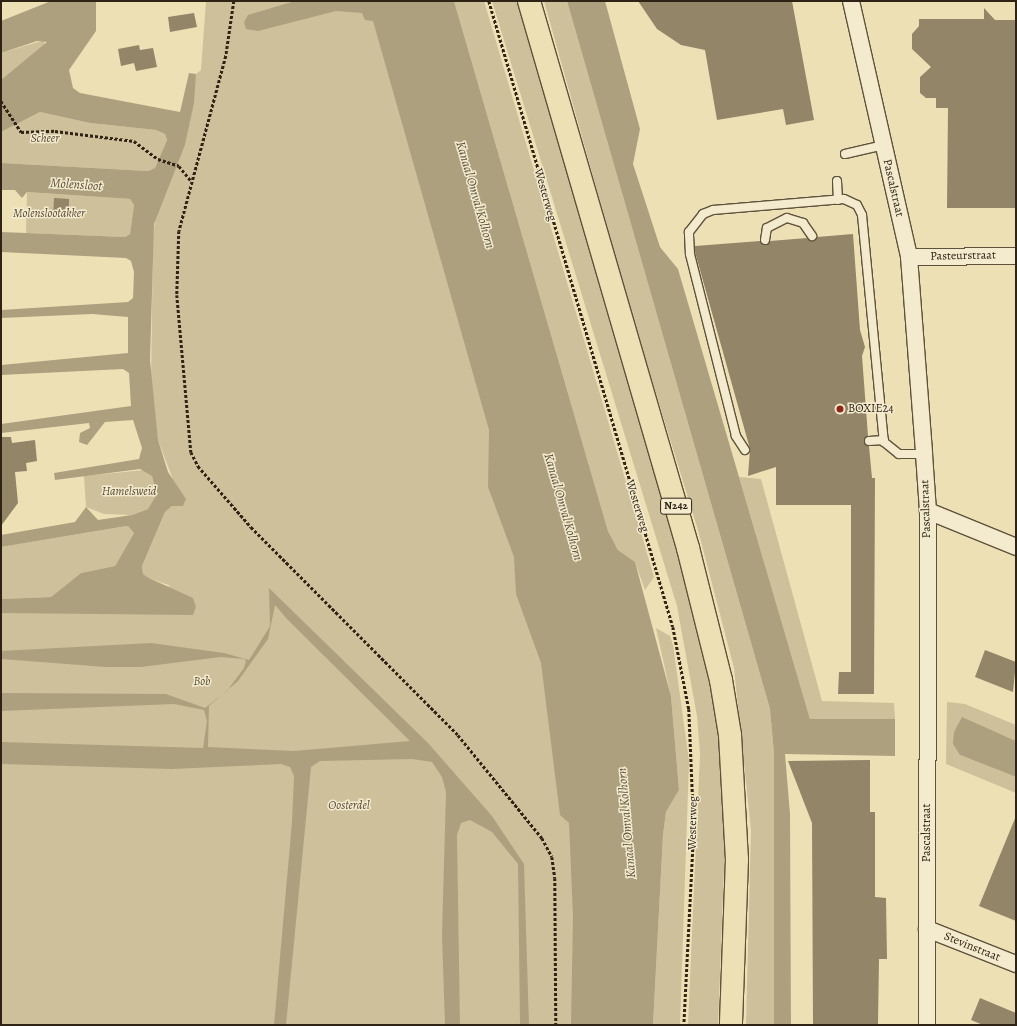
<!DOCTYPE html>
<style>
body{margin:0}
#map{position:relative;width:1017px;height:1026px;overflow:hidden;background:#eee0b5;font-family:Alegreya,serif}
div>[style]{position:absolute}
[style*='--x']{left:calc(var(--x)*1px);top:calc(var(--y)*1px);width:calc(var(--w)*1px);rotate:calc(var(--a)*1deg)}
.green>*{inset:0;background:#cdc09a}
.water>*{inset:0;background:#ada07e}
.building>*{inset:0;background:#928568}
.path>*{height:2.5px;margin-top:-1.25px;transform-origin:0;background:repeating-linear-gradient(90deg,#2e2314 0 3px,transparent 0 5px)}
.roads{filter:drop-shadow(1px 0 #5e523c) drop-shadow(-1px 0 #5e523c) drop-shadow(0 1px #5e523c) drop-shadow(0 -1px #5e523c)}
.service>*{height:8px;margin:-4px;padding:0 4px;transform-origin:4px;border-radius:4px;background:#f4ebcf}
.minor>*{height:16px;margin:-8px;padding:0 8px;transform-origin:8px;border-radius:8px;background:#f4ebcf}
.primary>*{height:22px;margin:-11px;padding:0 11px;transform-origin:11px;border-radius:11px;background:#eee0b5}
.dots>*{width:11px;height:11px;translate:-50% -50%;box-sizing:border-box;border:2px solid #f4ebcf;border-radius:50%}
span{translate:-50% -50%;white-space:nowrap;text-align:center;line-height:1.15;-webkit-text-stroke:3px #f4ebcf;paint-order:stroke}
.shield-label span{padding:1px 3px;background:#f4ebcf;border:1px solid;border-radius:3px;-webkit-text-stroke-width:0}
.shield-label{font-size:11px;color:#2e2314;font-weight:700}
.park-label{font-size:12px;color:#564a36;font-style:italic}
.street-label{font-size:12px;color:#2e2314}
.poi-label{font-size:12px;color:#2e2314}
.left{translate:0 -50%;text-align:left}
.water-label{font-size:13px;color:#5a4f39;font-style:italic}
.frame{position:absolute;inset:0;border:2px solid #2e2314;pointer-events:none}
</style>
<div id="map">
<div class="green">
<div style="clip-path:polygon(206px 1px,378px 1px,512px 514px,553px 689px,583px 898px,580px 1025px,1px 1025px,1px 609px,171px 586px,149px 578px,143px 574px,142px 566px,165px 512px,172px 506px,183px 506px,158px 440px,151px 385px,153px 235px,156px 215px,185px 145px,192px 111px,192px 88px,196px 74px,201px 70px)"></div>
<div style="clip-path:polygon(454px 1px,484px 1px,654px 577px,645px 590px,635px 562px,618px 550px,608px 531px)"></div>
<div style="clip-path:polygon(492px 1px,519px 1px,665px 508px,711px 682px,723px 753px,726px 816px,718px 1025px,688px 1025px,700px 754px,697px 716px,677px 606px)"></div>
<div style="clip-path:polygon(544px 1px,567px 1px,770px 709px,774px 754px,774px 1025px,746px 1025px,751px 830px,734px 668px,698px 530px,631px 312px)"></div>
<div style="clip-path:polygon(45px 40px,44px 47px,36px 55px,1px 80px,1px 53px)"></div>
<div style="clip-path:polygon(40px 112px,90px 123px,156px 130px,165px 134px,167px 140px,155px 168px,148px 171px,1px 163px,1px 132px)"></div>
<div style="clip-path:polygon(27px 192px,130px 199px,134px 205px,130px 234px,125px 237px,26px 233px)"></div>
<div style="clip-path:polygon(144px 470px,152px 476px,157px 487px,155px 500px,148px 509px,132px 515px,104px 514px,86px 507px,84px 476px)"></div>
<div style="clip-path:polygon(739px 477px,761px 479px,822px 701px,894px 703px,895px 719px,810px 719px)"></div>
<div style="clip-path:polygon(128px 526px,134px 533px,115px 566px,81px 573px,51px 597px,1px 599px,1px 547px)"></div>
<div style="clip-path:polygon(656px 628px,670px 636px,673px 645px,689px 761px,680px 1025px,653px 1025px,663px 835px,666px 812px,679px 790px,671px 696px)"></div>
<div style="clip-path:polygon(947px 702px,965px 704px,1016px 725px,1016px 741px,962px 718px,960px 755px,1016px 777px,1016px 793px,946px 764px)"></div>
</div>
<div class="water">
<div style="clip-path:polygon(51px 1px,96px 1px,96px 31px,69px 70px,73px 88px,80px 93px,180px 112px,189px 73px,196px 74px,194px 103px,185px 145px,154px 224px,150px 360px,158px 440px,168px 472px,186px 499px,183px 506px,172px 506px,165px 512px,142px 566px,143px 574px,149px 578px,193px 598px,196px 607px,193px 615px,1px 613px,1px 599px,51px 597px,81px 573px,115px 566px,134px 533px,128px 526px,121px 527px,1px 547px,1px 535px,75px 522px,86px 507px,98px 520px,132px 515px,148px 509px,157px 494px,152px 476px,140px 469px,55px 480px,54px 473px,139px 459px,142px 448px,133px 420px,105px 422px,87px 445px,79px 442px,80px 433px,90px 428px,89px 423px,1px 433px,1px 424px,131px 406px,129px 373px,123px 369px,1px 375px,1px 365px,128px 353px,128px 317px,92px 314px,1px 318px,1px 310px,128px 302px,133px 298px,134px 272px,131px 261px,126px 258px,1px 252px,1px 232px,125px 237px,130px 234px,134px 205px,130px 199px,27px 192px,22px 198px,15px 190px,1px 190px,1px 163px,148px 171px,155px 168px,167px 140px,165px 134px,156px 130px,90px 123px,40px 112px,1px 132px,1px 80px,47px 42px,37px 41px,1px 53px,1px 21px)"></div>
<div style="clip-path:polygon(295px 1px,454px 1px,608px 531px,618px 550px,635px 562px,671px 696px,679px 790px,666px 812px,663px 835px,653px 1025px,571px 1025px,573px 917px,569px 823px,560px 815px,541px 663px,516px 594px,514px 557px,488px 487px,489px 430px,373px 21px,365px 20px,362px 13px,336px 11px,258px 31px,246px 29px,244px 22px,248px 15px)"></div>
<div style="clip-path:polygon(567px 1px,605px 1px,640px 129px,633px 164px,660px 247px,678px 269px,810px 719px,895px 719px,895px 756px,785px 754px,790px 814px,791px 1025px,774px 1025px,774px 754px,770px 709px)"></div>
<div style="clip-path:polygon(evenodd,269px 588px,428px 743px,492px 816px,524px 864px,529px 1025px,520px 1025px,518px 864px,492px 832px,470px 820px,461px 823px,457px 835px,460px 1025px,445px 1025px,442px 935px,446px 792px,442px 777px,432px 762px,412px 759px,320px 761px,311px 767px,286px 1025px,274px 1025px,292px 822px,294px 776px,290px 767px,281px 764px,171px 769px,1px 764px,1px 742px,203px 748px,207px 721px,204px 710px,174px 704px,1px 711px,1px 693px,166px 694px,205px 708px,227px 691px,244px 668px,246px 661px,244px 659px,221px 657px,141px 667px,106px 667px,1px 659px,1px 651px,151px 643px,224px 653px,249px 660px,270px 626px,269px 588px,275px 605px,288px 620px,410px 741px,294px 751px,208px 747px,209px 706px,238px 681px,268px 639px,275px 605px)"></div>
<div style="clip-path:polygon(962px 717px,1016px 741px,1016px 777px,960px 755px,953px 744px,954px 732px)"></div>
</div>
<div class="building">
<div style="clip-path:polygon(638px 1px,792px 1px,814px 120px,786px 125px,783px 109px,717px 120px,705px 50px,681px 45px,657px 29px)"></div>
<div style="clip-path:polygon(984px 8px,995px 20px,1016px 20px,1016px 208px,947px 208px,948px 108px,936px 108px,936px 98px,926px 98px,920px 93px,920px 77px,931px 67px,912px 49px,912px 34px,919px 26px,919px 19px,984px 19px)"></div>
<div style="clip-path:polygon(194px 13px,197px 27px,170px 32px,168px 17px)"></div>
<div style="clip-path:polygon(139px 45px,140px 50px,153px 48px,157px 67px,136px 71px,134px 63px,121px 66px,118px 49px)"></div>
<div style="clip-path:polygon(54px 198px,69px 199px,69px 210px,53px 218px)"></div>
<div style="clip-path:polygon(853px 234px,860px 330px,865px 347px,862px 356px,868px 436px,864px 442px,869px 446px,872px 478px,875px 478px,874px 694px,838px 694px,839px 672px,851px 672px,851px 505px,776px 505px,776px 467px,748px 476px,750px 449px,695px 252px,695px 246px,760px 241px,764px 245px,770px 241px,807px 238px,812px 241px,817px 237px)"></div>
<div style="clip-path:polygon(1px 437px,11px 437px,12px 443px,35px 440px,37px 461px,26px 463px,27px 471px,15px 472px,18px 503px,1px 526px)"></div>
<div style="clip-path:polygon(985px 650px,1016px 662px,1013px 692px,975px 677px)"></div>
<div style="clip-path:polygon(870px 760px,870px 812px,875px 812px,875px 897px,886px 898px,887px 959px,879px 959px,878px 1025px,813px 1025px,812px 823px,788px 761px)"></div>
<div style="clip-path:polygon(1016px 816px,1016px 921px,979px 906px)"></div>
<div style="clip-path:polygon(980px 998px,1016px 1013px,1016px 1025px,983px 1025px,971px 1020px)"></div>
</div>
<div class="path">
<div style="--x:234;--y:1;--w:56;--a:98.3"></div>
<div style="--x:226;--y:56;--w:181;--a:105"></div>
<div style="--x:179;--y:231;--w:64;--a:91.8"></div>
<div style="--x:177;--y:295;--w:158;--a:84.9"></div>
<div style="--x:191;--y:452;--w:16;--a:63"></div>
<div style="--x:198;--y:466;--w:81;--a:49"></div>
<div style="--x:251;--y:527;--w:293;--a:45.1"></div>
<div style="--x:458;--y:735;--w:133;--a:50.8"></div>
<div style="--x:542;--y:838;--w:21;--a:62"></div>
<div style="--x:552;--y:857;--w:21;--a:82"></div>
<div style="--x:555;--y:878;--w:147;--a:89.6"></div>
<div style="--x:489;--y:1;--w:652;--a:73.62"></div>
<div style="--x:673;--y:627;--w:84;--a:79"></div>
<div style="--x:689;--y:709;--w:120;--a:87.6"></div>
<div style="--x:694;--y:829;--w:196;--a:92.9"></div>
<div style="--x:1;--y:101;--w:37;--a:57"></div>
<div style="--x:21;--y:132;--w:34;--a:-2"></div>
<div style="--x:55;--y:131;--w:80;--a:7.2"></div>
<div style="--x:134;--y:141;--w:30;--a:37"></div>
<div style="--x:158;--y:159;--w:22;--a:18"></div>
<div style="--x:179;--y:166;--w:19;--a:51"></div>
</div>
<div class="roads">
<div class="service">
<div style="--x:845;--y:154;--w:40;--a:-13"></div>
<div style="--x:837;--y:181;--w:19;--a:87"></div>
<div style="--x:765;--y:240;--w:12;--a:-81"></div>
<div style="--x:767;--y:228;--w:22;--a:-27"></div>
<div style="--x:787;--y:218;--w:17;--a:17"></div>
<div style="--x:803;--y:223;--w:16;--a:55"></div>
<div style="--x:869;--y:441;--w:15;--a:-4"></div>
<div style="--x:745;--y:450;--w:17;--a:-123"></div>
<div style="--x:736;--y:436;--w:188;--a:-104.2"></div>
<div style="--x:690;--y:254;--w:22;--a:-93"></div>
<div style="--x:689;--y:232;--w:23;--a:-52"></div>
<div style="--x:703;--y:214;--w:11;--a:-22"></div>
<div style="--x:713;--y:210;--w:131;--a:-4.8"></div>
<div style="--x:844;--y:199;--w:14;--a:25"></div>
<div style="--x:857;--y:205;--w:11;--a:63"></div>
<div style="--x:862;--y:215;--w:228;--a:84.5"></div>
<div style="--x:884;--y:442;--w:19;--a:39"></div>
<div style="--x:899;--y:454;--w:25;--a:0"></div>
</div>
<div class="minor">
<div style="--x:851;--y:1;--w:262;--a:77.2"></div>
<div style="--x:909;--y:257;--w:198;--a:85.6"></div>
<div style="--x:924;--y:454;--w:57;--a:86"></div>
<div style="--x:928;--y:511;--w:514;--a:90.11"></div>
<div style="--x:909;--y:257;--w:107;--a:-0.5"></div>
<div style="--x:928;--y:511;--w:95;--a:22.2"></div>
<div style="--x:927;--y:929;--w:96;--a:21.5"></div>
</div>
<div class="primary">
<div style="--x:529;--y:1;--w:570;--a:73.79"></div>
<div style="--x:688;--y:548;--w:136;--a:76"></div>
<div style="--x:721;--y:680;--w:56;--a:80.7"></div>
<div style="--x:730;--y:735;--w:124;--a:86.8"></div>
<div style="--x:737;--y:859;--w:166;--a:92.1"></div>
</div>
</div>
<div class="dots">
<div style="left:840px;top:409px;background:#8f2418"></div>
</div>
<div class="shield-label">
<span style="left:676px;top:506px">N242</span>
</div>
<div class="park-label">
<span style="left:45px;top:139px">Scheer</span>
<span style="left:49px;top:214px">Molenslootakker</span>
<span style="left:129px;top:492px">Hamelsweid</span>
<span style="left:202px;top:682px">Bob</span>
<span style="left:349px;top:806px">Oosterdel</span>
</div>
<div class="street-label">
<span style="left:893px;top:188px;rotate:77deg">Pascalstraat</span>
<span style="left:545px;top:195px;rotate:74deg">Westerweg</span>
<span style="left:963px;top:256px;rotate:-1deg">Pasteurstraat</span>
<span style="left:637px;top:506px;rotate:73deg">Westerweg</span>
<span style="left:926px;top:509px;rotate:-92deg">Pascalstraat</span>
<span style="left:693px;top:823px;rotate:-89deg">Westerweg</span>
<span style="left:927px;top:833px;rotate:-90deg">Pascalstraat</span>
<span style="left:972px;top:947px;rotate:22deg">Stevinstraat</span>
</div>
<div class="poi-label">
<span class="left" style="left:848px;top:409px">BOXIE24</span>
</div>
<div class="water-label">
<span style="left:76px;top:185px;rotate:4deg">Molensloot</span>
<span style="left:475px;top:195px;rotate:74deg">Kanaal Omval Kolhorn</span>
<span style="left:563px;top:507px;rotate:74deg">Kanaal Omval Kolhorn</span>
<span style="left:627px;top:823px;rotate:-95deg">Kanaal Omval Kolhorn</span>
</div>
<div class="frame"></div>
</div>
